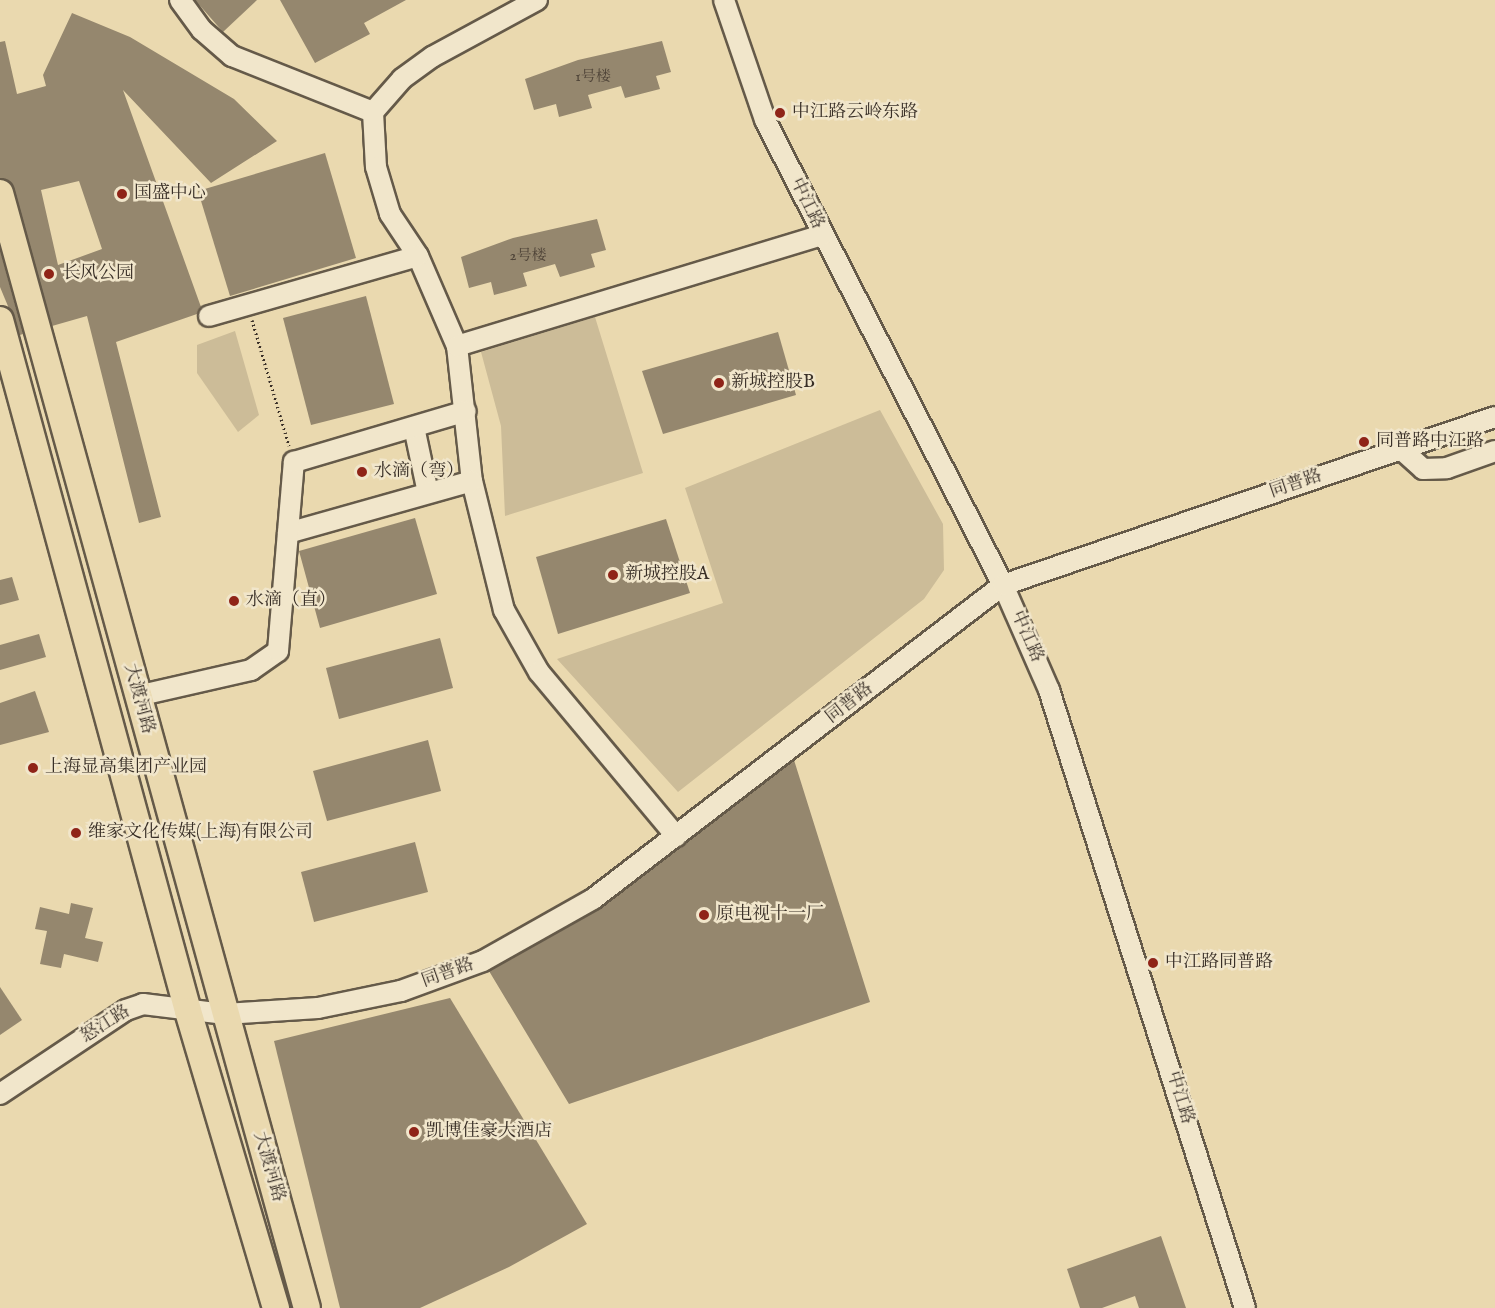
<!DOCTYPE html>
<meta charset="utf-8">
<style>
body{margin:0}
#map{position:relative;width:1495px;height:1308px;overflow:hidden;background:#ead9af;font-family:"IM FELL English","Noto Serif SC",serif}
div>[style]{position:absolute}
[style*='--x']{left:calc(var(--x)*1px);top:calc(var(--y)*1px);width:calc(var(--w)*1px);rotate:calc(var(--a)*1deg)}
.green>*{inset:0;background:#ccbc98}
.building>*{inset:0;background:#95876e}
.path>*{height:3px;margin-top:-1.5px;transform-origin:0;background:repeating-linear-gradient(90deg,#392f27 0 1.5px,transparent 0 4.5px)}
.roads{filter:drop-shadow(2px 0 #655a49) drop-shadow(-2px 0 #655a49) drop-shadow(0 2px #655a49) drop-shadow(0 -2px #655a49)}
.minor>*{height:20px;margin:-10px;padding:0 10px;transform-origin:10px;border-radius:10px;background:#f1e6cb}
.major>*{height:26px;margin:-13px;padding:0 13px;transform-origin:13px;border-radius:13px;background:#ead9af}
.dots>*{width:16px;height:16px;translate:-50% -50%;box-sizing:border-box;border:3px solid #f1e6cb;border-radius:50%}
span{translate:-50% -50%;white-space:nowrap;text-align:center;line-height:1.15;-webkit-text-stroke:5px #f1e6cb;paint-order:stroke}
.number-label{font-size:15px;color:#504539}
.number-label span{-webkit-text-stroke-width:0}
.poi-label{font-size:18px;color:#392f27}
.left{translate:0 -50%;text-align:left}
.street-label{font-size:18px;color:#392f27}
</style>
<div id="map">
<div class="green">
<div style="clip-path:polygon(595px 317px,643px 473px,505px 516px,501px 426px,481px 352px)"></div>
<div style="clip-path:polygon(235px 331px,259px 415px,238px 432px,197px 373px,197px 345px)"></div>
<div style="clip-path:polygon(880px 410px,943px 524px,944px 570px,924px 599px,678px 792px,557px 659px,723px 603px,685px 488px)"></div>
</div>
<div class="building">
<div style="clip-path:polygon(195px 0,257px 0,223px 32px)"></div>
<div style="clip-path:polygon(280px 0,406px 0,364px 23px,370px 34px,315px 63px)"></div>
<div style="clip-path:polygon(evenodd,72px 13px,130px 37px,234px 99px,277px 141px,211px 183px,123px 90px,201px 307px,197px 314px,116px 342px,161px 517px,139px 523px,87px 316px,52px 326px,14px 189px,10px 182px,0 178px,0 42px,5px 41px,17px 94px,46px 86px,43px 75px,72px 13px,79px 181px,102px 249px,58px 265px,41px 190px,79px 181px)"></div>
<div style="clip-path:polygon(662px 41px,671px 72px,656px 76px,660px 89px,625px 98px,621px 86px,588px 95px,592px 108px,559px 117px,556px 104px,534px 110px,525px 79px,578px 60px)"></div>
<div style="clip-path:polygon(325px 153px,356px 258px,230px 296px,198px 191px)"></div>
<div style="clip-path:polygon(597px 219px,606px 250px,591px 254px,595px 267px,560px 277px,555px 264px,523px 273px,527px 286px,494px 295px,491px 282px,469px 288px,461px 257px,513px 238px)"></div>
<div style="clip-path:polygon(0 250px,23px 334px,20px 335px,0 287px)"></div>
<div style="clip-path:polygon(366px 296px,394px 404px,311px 425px,283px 318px)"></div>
<div style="clip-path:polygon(778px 332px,796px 395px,663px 434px,642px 371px)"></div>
<div style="clip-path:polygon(415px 518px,437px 594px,320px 628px,299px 551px)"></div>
<div style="clip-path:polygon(666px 519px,690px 593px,558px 634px,536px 557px)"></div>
<div style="clip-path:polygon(12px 577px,19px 600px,0 605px,0 580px)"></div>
<div style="clip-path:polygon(39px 634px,46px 657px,0 670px,0 645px)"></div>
<div style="clip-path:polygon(440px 638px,453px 688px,339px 719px,326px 668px)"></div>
<div style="clip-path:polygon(35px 691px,49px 732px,0 745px,0 703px)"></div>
<div style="clip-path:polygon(428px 740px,441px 791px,327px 821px,313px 771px)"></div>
<div style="clip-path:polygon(794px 760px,870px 1002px,569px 1104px,489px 971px,600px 909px)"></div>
<div style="clip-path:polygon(415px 842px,428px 892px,314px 922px,301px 872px)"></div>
<div style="clip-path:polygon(71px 903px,93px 908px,85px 938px,103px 942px,98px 962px,64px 954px,61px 968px,40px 964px,47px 931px,35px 929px,40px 907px,69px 914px)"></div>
<div style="clip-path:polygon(0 987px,22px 1020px,0 1035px)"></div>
<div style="clip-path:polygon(450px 998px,587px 1224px,509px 1267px,420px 1308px,340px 1308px,274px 1041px)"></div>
<div style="clip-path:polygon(1161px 1236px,1186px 1308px,1139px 1308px,1135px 1296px,1102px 1308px,1080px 1308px,1067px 1269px)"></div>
</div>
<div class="path">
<div style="--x:252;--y:320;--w:131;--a:73.6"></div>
</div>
<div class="roads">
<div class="minor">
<div style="--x:180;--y:0;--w:37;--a:54"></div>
<div style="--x:202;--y:30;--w:40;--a:41"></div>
<div style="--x:232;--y:56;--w:152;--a:21.7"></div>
<div style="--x:537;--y:0;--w:119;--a:151.5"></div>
<div style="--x:432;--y:57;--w:37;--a:144"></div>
<div style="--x:402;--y:79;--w:44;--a:131.3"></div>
<div style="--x:373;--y:112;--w:55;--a:86.9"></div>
<div style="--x:376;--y:167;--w:49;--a:73.4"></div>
<div style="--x:390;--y:214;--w:50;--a:56.3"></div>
<div style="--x:418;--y:256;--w:98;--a:66.6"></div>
<div style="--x:457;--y:346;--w:136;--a:83.7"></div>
<div style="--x:472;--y:481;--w:133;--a:76.1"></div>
<div style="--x:504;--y:610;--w:71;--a:60.6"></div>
<div style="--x:539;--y:672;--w:214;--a:50.1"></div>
<div style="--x:724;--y:0;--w:127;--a:71.1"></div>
<div style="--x:765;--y:120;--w:522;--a:62.9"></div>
<div style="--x:1003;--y:585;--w:115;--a:66.3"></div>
<div style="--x:1049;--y:690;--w:648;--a:72.4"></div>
<div style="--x:209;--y:316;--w:217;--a:-16"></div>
<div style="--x:457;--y:346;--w:382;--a:-16.9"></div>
<div style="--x:414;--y:427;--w:67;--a:78"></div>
<div style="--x:1401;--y:449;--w:30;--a:42"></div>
<div style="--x:1423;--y:469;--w:24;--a:-2"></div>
<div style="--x:1447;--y:468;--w:51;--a:-19.5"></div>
<div style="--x:288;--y:533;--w:191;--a:-15.8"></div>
<div style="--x:137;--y:696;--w:117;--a:-12.8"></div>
<div style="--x:251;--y:670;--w:33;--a:-35"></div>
<div style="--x:278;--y:651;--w:190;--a:-85.2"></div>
<div style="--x:294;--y:462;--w:179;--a:-16.5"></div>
<div style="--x:0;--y:1094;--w:151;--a:-33.7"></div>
<div style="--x:126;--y:1010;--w:18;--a:-19"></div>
<div style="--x:143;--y:1004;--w:83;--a:7"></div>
<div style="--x:225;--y:1014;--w:93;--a:-3.7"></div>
<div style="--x:318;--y:1008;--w:85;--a:-11.6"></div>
<div style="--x:401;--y:991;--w:87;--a:-20.1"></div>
<div style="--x:483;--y:961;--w:126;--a:-29.4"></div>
<div style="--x:593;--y:899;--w:516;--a:-37.45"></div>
<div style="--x:1003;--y:585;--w:520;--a:-18.85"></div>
</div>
<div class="major">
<div style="--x:0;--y:193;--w:1156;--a:74.61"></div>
<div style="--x:0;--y:320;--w:716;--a:74.78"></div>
<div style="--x:188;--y:1011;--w:310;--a:73.5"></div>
</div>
</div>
<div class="dots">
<div style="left:780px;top:113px;background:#8f2418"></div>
<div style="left:122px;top:194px;background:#8f2418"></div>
<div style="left:49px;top:274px;background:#8f2418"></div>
<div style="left:719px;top:383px;background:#8f2418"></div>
<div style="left:1364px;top:442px;background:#8f2418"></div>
<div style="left:362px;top:472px;background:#8f2418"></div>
<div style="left:613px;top:575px;background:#8f2418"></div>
<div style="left:234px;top:601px;background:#8f2418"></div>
<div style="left:33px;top:768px;background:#8f2418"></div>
<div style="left:76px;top:833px;background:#8f2418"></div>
<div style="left:704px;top:915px;background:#8f2418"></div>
<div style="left:1153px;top:963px;background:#8f2418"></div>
<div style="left:414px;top:1132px;background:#8f2418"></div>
</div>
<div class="number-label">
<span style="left:593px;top:77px">1号楼</span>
<span style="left:528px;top:256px">2号楼</span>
</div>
<div class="poi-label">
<span class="left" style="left:792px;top:113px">中江路云岭东路</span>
<span class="left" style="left:134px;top:194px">国盛中心</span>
<span class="left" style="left:62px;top:274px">长风公园</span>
<span class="left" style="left:731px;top:383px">新城控股B</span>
<span class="left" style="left:1376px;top:442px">同普路中江路</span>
<span class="left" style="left:374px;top:472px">水滴（弯）</span>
<span class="left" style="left:625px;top:575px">新城控股A</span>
<span class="left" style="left:246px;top:601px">水滴（直）</span>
<span class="left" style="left:45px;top:768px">上海显高集团产业园</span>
<span class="left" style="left:88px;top:833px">维家文化传媒(上海)有限公司</span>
<span class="left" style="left:716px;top:915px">原电视十一厂</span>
<span class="left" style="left:1165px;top:963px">中江路同普路</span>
<span class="left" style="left:426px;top:1132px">凯博佳豪大酒店</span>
</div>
<div class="street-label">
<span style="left:806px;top:204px;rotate:64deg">中江路</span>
<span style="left:1296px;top:485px;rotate:-19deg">同普路</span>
<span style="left:1026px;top:637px;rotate:66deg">中江路</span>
<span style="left:138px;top:699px;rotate:75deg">大渡河路</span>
<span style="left:850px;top:704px;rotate:-38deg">同普路</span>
<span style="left:448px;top:974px;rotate:-20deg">同普路</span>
<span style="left:106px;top:1025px;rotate:-32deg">怒江路</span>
<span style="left:1179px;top:1098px;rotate:73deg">中江路</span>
<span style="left:268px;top:1167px;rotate:74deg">大渡河路</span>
</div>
</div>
